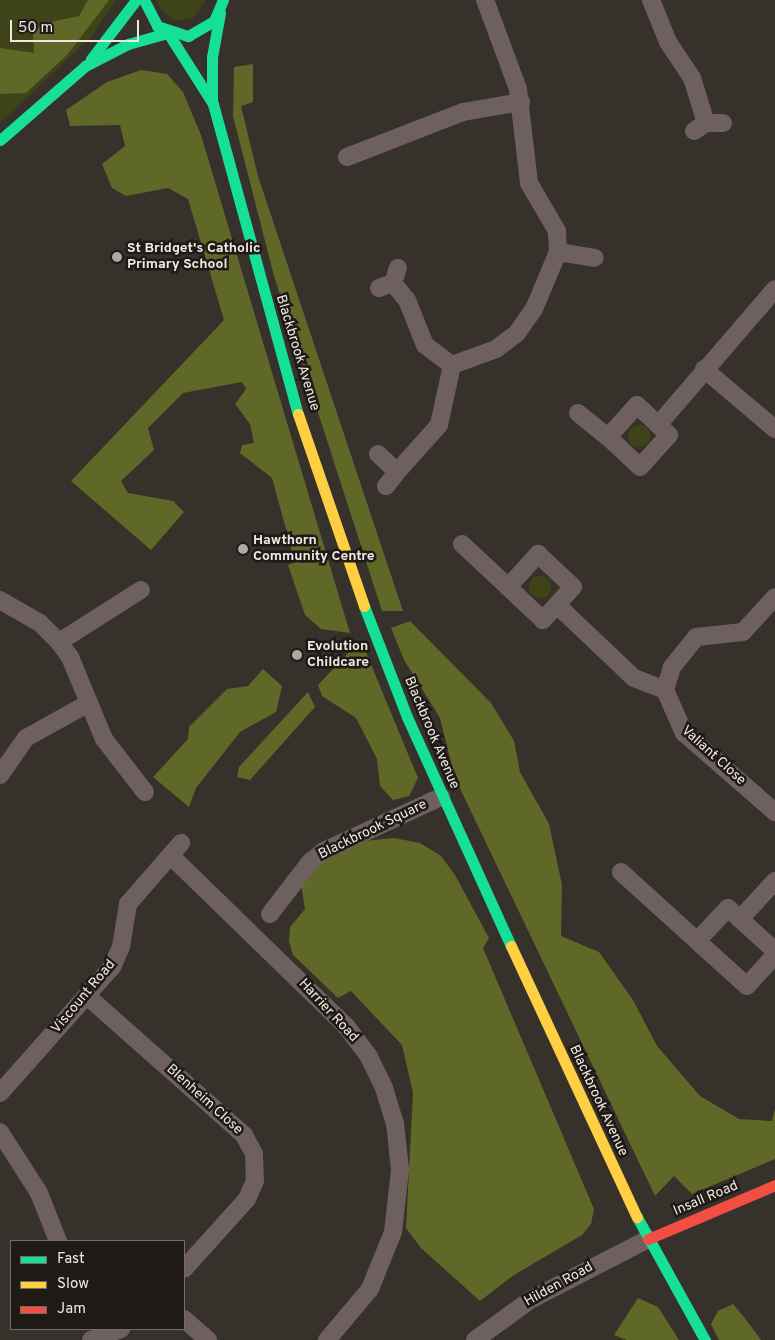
<!DOCTYPE html>
<style>
body{margin:0}
#map{position:relative;width:775px;height:1340px;overflow:hidden;background:#37312c;font-family:Overpass,sans-serif}
div>[style]{position:absolute}
[style*='--x']{left:calc(var(--x)*1px);top:calc(var(--y)*1px);width:calc(var(--w)*1px);rotate:calc(var(--a)*1deg)}
.green>*{inset:0;background:#3e4417}
.round{border-radius:50%}
.forest>*{inset:0;background:#5f6826}
.street>*{height:18px;margin:-9px;padding:0 9px;transform-origin:9px;border-radius:9px;background:#6d605f}
.fast>*{height:11px;margin:-5.5px;padding:0 5.5px;transform-origin:5.5px;border-radius:5.5px;background:#16e098}
.slow>*{height:11px;margin:-5.5px;padding:0 5.5px;transform-origin:5.5px;border-radius:5.5px;background:#ffcf43}
.jam>*{height:11px;margin:-5.5px;padding:0 5.5px;transform-origin:5.5px;border-radius:5.5px;background:#f24e42}
.dots>*{width:14px;height:14px;translate:-50% -50%;box-sizing:border-box;border:2px solid #1f1a16;border-radius:50%}
span{translate:-50% -50%;white-space:nowrap;text-align:center;line-height:1.15;-webkit-text-stroke:5px #1f1a16;paint-order:stroke}
.poi-label{font-size:14px;color:#efe9e2;font-weight:700}
.left{translate:0 -50%;text-align:left}
.street-label{font-size:14px;color:#efe9e2}
.legend{position:absolute;left:10px;top:1240px;width:175px;height:90px;box-sizing:border-box;background:#1f1a16;border:1px solid #726d68;margin:0;padding:6px 9px;list-style:none;font-size:15px;color:#efe9e2}
.legend li{display:flex;align-items:center;gap:10px;height:25px}
.legend b{width:25px;border:1px solid #726d68}
.scale{position:absolute;left:10px;top:20px;width:129px;height:22px;box-sizing:border-box;border:2px solid #efe9e2;border-top:0;padding-left:6px;font-size:15px;line-height:18px;white-space:nowrap;color:#efe9e2;-webkit-text-stroke:4px #1f1a16;paint-order:stroke}
</style>
<div id="map">
<div class="green">
<div style="clip-path:polygon(0 0,116px 0,91px 37px,0 123px)"></div>
<div style="clip-path:polygon(156px 0,206px 0,193px 18px,176px 21px,162px 12px)"></div>
<div class="round" style="left:628px;top:425px;width:22px;height:22px"></div>
<div class="round" style="left:529px;top:576px;width:22px;height:22px"></div>
</div>
<div class="forest">
<div style="clip-path:polygon(88px 0,109px 0,68px 54px,26px 93px,0 94px,0 48px,34px 53px,33px 34px,42px 24px,79px 16px)"></div>
<div style="clip-path:polygon(253px 64px,253px 102px,241px 106px,258px 176px,403px 611px,382px 611px,274px 276px,233px 116px,234px 67px)"></div>
<div style="clip-path:polygon(141px 70px,167px 74px,183px 92px,201px 135px,350px 633px,321px 629px,305px 615px,288px 565px,295px 562px,272px 478px,240px 453px,242px 445px,254px 443px,250px 424px,235px 404px,246px 389px,242px 382px,183px 393px,148px 428px,154px 450px,121px 481px,128px 493px,173px 501px,184px 512px,151px 550px,71px 481px,224px 320px,188px 199px,168px 188px,126px 196px,112px 188px,102px 164px,125px 146px,120px 125px,70px 126px,66px 110px,107px 82px)"></div>
<div style="clip-path:polygon(410px 621px,491px 703px,514px 741px,520px 772px,549px 824px,562px 885px,561px 936px,599px 952px,633px 1000px,657px 1046px,700px 1096px,739px 1119px,772px 1121px,775px 1109px,775px 1159px,692px 1194px,674px 1176px,655px 1196px,455px 778px,440px 718px,404px 660px,391px 628px)"></div>
<div style="clip-path:polygon(351px 650px,365px 650px,418px 778px,409px 796px,393px 800px,380px 786px,377px 759px,356px 718px,322px 696px,318px 685px)"></div>
<div style="clip-path:polygon(263px 669px,282px 686px,276px 712px,240px 732px,196px 788px,189px 807px,153px 777px,188px 739px,189px 727px,227px 689px,248px 686px)"></div>
<div style="clip-path:polygon(308px 692px,315px 707px,250px 780px,237px 777px,239px 767px)"></div>
<div style="clip-path:polygon(394px 838px,420px 843px,441px 856px,455px 875px,489px 938px,483px 948px,594px 1209px,591px 1224px,582px 1235px,514px 1275px,480px 1301px,421px 1248px,406px 1228px,413px 1093px,402px 1045px,351px 991px,338px 998px,293px 955px,289px 941px,290px 927px,305px 909px,301px 884px,326px 858px,364px 841px)"></div>
<div style="clip-path:polygon(638px 1298px,658px 1307px,679px 1340px,627px 1340px,614px 1335px)"></div>
<div style="clip-path:polygon(733px 1304px,744px 1317px,761px 1340px,719px 1340px,711px 1324px,718px 1311px)"></div>
</div>
<div class="street">
<div style="--x:651;--y:0;--w:45;--a:68"></div>
<div style="--x:668;--y:42;--w:43;--a:56.3"></div>
<div style="--x:692;--y:78;--w:47;--a:72.7"></div>
<div style="--x:694;--y:131;--w:14;--a:-34"></div>
<div style="--x:706;--y:123;--w:17;--a:0"></div>
<div style="--x:347;--y:157;--w:124;--a:-21.2"></div>
<div style="--x:463;--y:112;--w:59;--a:-9.8"></div>
<div style="--x:558;--y:252;--w:37;--a:9"></div>
<div style="--x:393;--y:283;--w:22;--a:51"></div>
<div style="--x:407;--y:300;--w:48;--a:68.2"></div>
<div style="--x:425;--y:345;--w:34;--a:37"></div>
<div style="--x:379;--y:288;--w:15;--a:-20"></div>
<div style="--x:393;--y:283;--w:16;--a:-72"></div>
<div style="--x:704;--y:369;--w:93;--a:40.2"></div>
<div style="--x:637;--y:405;--w:44;--a:43.2"></div>
<div style="--x:669;--y:435;--w:43;--a:132.2"></div>
<div style="--x:640;--y:467;--w:44;--a:-136.8"></div>
<div style="--x:608;--y:437;--w:43;--a:-47.8"></div>
<div style="--x:578;--y:413;--w:38;--a:39"></div>
<div style="--x:658;--y:425;--w:179;--a:-49.3"></div>
<div style="--x:378;--y:454;--w:26;--a:43"></div>
<div style="--x:397;--y:472;--w:18;--a:128"></div>
<div style="--x:397;--y:472;--w:63;--a:-48.2"></div>
<div style="--x:439;--y:425;--w:61;--a:-77.8"></div>
<div style="--x:452;--y:365;--w:47;--a:-20"></div>
<div style="--x:496;--y:349;--w:26;--a:-37"></div>
<div style="--x:517;--y:333;--w:29;--a:-55"></div>
<div style="--x:534;--y:309;--w:62;--a:-67.2"></div>
<div style="--x:558;--y:252;--w:21;--a:-93"></div>
<div style="--x:557;--y:231;--w:56;--a:-120.3"></div>
<div style="--x:529;--y:183;--w:95;--a:-96.7"></div>
<div style="--x:518;--y:89;--w:95;--a:-110.3"></div>
<div style="--x:462;--y:544;--w:63;--a:43.1"></div>
<div style="--x:538;--y:554;--w:48;--a:43.3"></div>
<div style="--x:573;--y:587;--w:45;--a:132.3"></div>
<div style="--x:543;--y:620;--w:48;--a:-136.7"></div>
<div style="--x:508;--y:587;--w:45;--a:-47.7"></div>
<div style="--x:0;--y:600;--w:46;--a:29.9"></div>
<div style="--x:40;--y:623;--w:27;--a:45"></div>
<div style="--x:59;--y:642;--w:19;--a:54"></div>
<div style="--x:70;--y:657;--w:89;--a:67.5"></div>
<div style="--x:104;--y:739;--w:67;--a:52.3"></div>
<div style="--x:557;--y:605;--w:106;--a:43.5"></div>
<div style="--x:634;--y:678;--w:33;--a:21"></div>
<div style="--x:665;--y:690;--w:47;--a:66.2"></div>
<div style="--x:684;--y:733;--w:121;--a:41"></div>
<div style="--x:59;--y:642;--w:97;--a:-32.4"></div>
<div style="--x:665;--y:690;--w:24;--a:-73"></div>
<div style="--x:672;--y:667;--w:38;--a:-51"></div>
<div style="--x:696;--y:637;--w:47;--a:-6.1"></div>
<div style="--x:743;--y:632;--w:47;--a:-47.6"></div>
<div style="--x:0;--y:775;--w:45;--a:-54.9"></div>
<div style="--x:26;--y:738;--w:70;--a:-29.1"></div>
<div style="--x:171;--y:856;--w:244;--a:44.2"></div>
<div style="--x:346;--y:1026;--w:39;--a:53"></div>
<div style="--x:369;--y:1057;--w:34;--a:64"></div>
<div style="--x:384;--y:1088;--w:37;--a:73"></div>
<div style="--x:395;--y:1123;--w:47;--a:83.9"></div>
<div style="--x:400;--y:1170;--w:62;--a:96.4"></div>
<div style="--x:393;--y:1232;--w:61;--a:112"></div>
<div style="--x:370;--y:1289;--w:67;--a:130.1"></div>
<div style="--x:621;--y:872;--w:103;--a:42.2"></div>
<div style="--x:697;--y:941;--w:45;--a:-46.8"></div>
<div style="--x:728;--y:908;--w:16;--a:43"></div>
<div style="--x:740;--y:919;--w:52;--a:-47.4"></div>
<div style="--x:270;--y:914;--w:66;--a:-52.4"></div>
<div style="--x:310;--y:862;--w:18;--a:-38"></div>
<div style="--x:324;--y:851;--w:129;--a:-24.8"></div>
<div style="--x:740;--y:919;--w:47;--a:42.4"></div>
<div style="--x:697;--y:941;--w:67;--a:42"></div>
<div style="--x:747;--y:986;--w:42;--a:-47.9"></div>
<div style="--x:87;--y:996;--w:210;--a:41.5"></div>
<div style="--x:244;--y:1135;--w:21;--a:62"></div>
<div style="--x:254;--y:1154;--w:27;--a:88"></div>
<div style="--x:255;--y:1181;--w:20;--a:114"></div>
<div style="--x:247;--y:1199;--w:94;--a:132"></div>
<div style="--x:0;--y:1093;--w:169;--a:-48.4"></div>
<div style="--x:112;--y:967;--w:22;--a:-66"></div>
<div style="--x:121;--y:947;--w:44;--a:-80.8"></div>
<div style="--x:128;--y:904;--w:81;--a:-49"></div>
<div style="--x:0;--y:1132;--w:72;--a:57.4"></div>
<div style="--x:39;--y:1193;--w:52;--a:68.4"></div>
<div style="--x:184;--y:1319;--w:32;--a:41"></div>
<div style="--x:91;--y:1340;--w:32;--a:-20"></div>
<div style="--x:475;--y:1340;--w:68;--a:-36"></div>
<div style="--x:530;--y:1300;--w:133;--a:-27.3"></div>
</div>
<div class="fast">
<div style="--x:144;--y:0;--w:29;--a:63"></div>
<div style="--x:157;--y:26;--w:33;--a:18"></div>
<div style="--x:188;--y:36;--w:30;--a:-30"></div>
<div style="--x:214;--y:21;--w:23;--a:-67"></div>
<div style="--x:168;--y:33;--w:84;--a:57.6"></div>
<div style="--x:213;--y:104;--w:321;--a:74.7"></div>
<div style="--x:91;--y:59;--w:74;--a:-52.7"></div>
<div style="--x:212;--y:99;--w:42;--a:-90"></div>
<div style="--x:212;--y:57;--w:45;--a:-79.7"></div>
<div style="--x:0;--y:140;--w:113;--a:-41"></div>
<div style="--x:85;--y:66;--w:48;--a:-27.1"></div>
<div style="--x:128;--y:44;--w:41;--a:-15.8"></div>
<div style="--x:364;--y:606;--w:119;--a:68.8"></div>
<div style="--x:407;--y:717;--w:252;--a:65.6"></div>
<div style="--x:637;--y:1217;--w:141;--a:61.1"></div>
</div>
<div class="slow">
<div style="--x:298;--y:414;--w:203;--a:71"></div>
<div style="--x:511;--y:946;--w:299;--a:65.1"></div>
</div>
<div class="jam">
<div style="--x:648;--y:1239;--w:138;--a:-23"></div>
</div>
<div class="dots">
<div style="left:117px;top:257px;background:#afa9a2"></div>
<div style="left:243px;top:549px;background:#afa9a2"></div>
<div style="left:297px;top:655px;background:#afa9a2"></div>
</div>
<div class="poi-label">
<span class="left" style="left:127px;top:257px">St Bridget's Catholic<br>Primary School</span>
<span class="left" style="left:253px;top:549px">Hawthorn<br>Community Centre</span>
<span class="left" style="left:307px;top:655px">Evolution<br>Childcare</span>
</div>
<div class="street-label">
<span style="left:297px;top:353px;rotate:73deg">Blackbrook Avenue</span>
<span style="left:431px;top:733px;rotate:67deg">Blackbrook Avenue</span>
<span style="left:713px;top:756px;rotate:42deg">Valiant Close</span>
<span style="left:373px;top:830px;rotate:-26deg">Blackbrook Square</span>
<span style="left:84px;top:997px;rotate:-50deg">Viscount Road</span>
<span style="left:328px;top:1011px;rotate:47deg">Harrier Road</span>
<span style="left:204px;top:1100px;rotate:42deg">Blenheim Close</span>
<span style="left:598px;top:1101px;rotate:65deg">Blackbrook Avenue</span>
<span style="left:706px;top:1199px;rotate:-23deg">Insall Road</span>
<span style="left:559px;top:1285px;rotate:-29deg">Hilden Road</span>
</div>
<ul class="legend">
<li><b style="height:6px;background:#16e098"></b>Fast</li>
<li><b style="height:6px;background:#ffcf43"></b>Slow</li>
<li><b style="height:6px;background:#f24e42"></b>Jam</li>
</ul>
<div class="scale">50 m</div>
</div>
